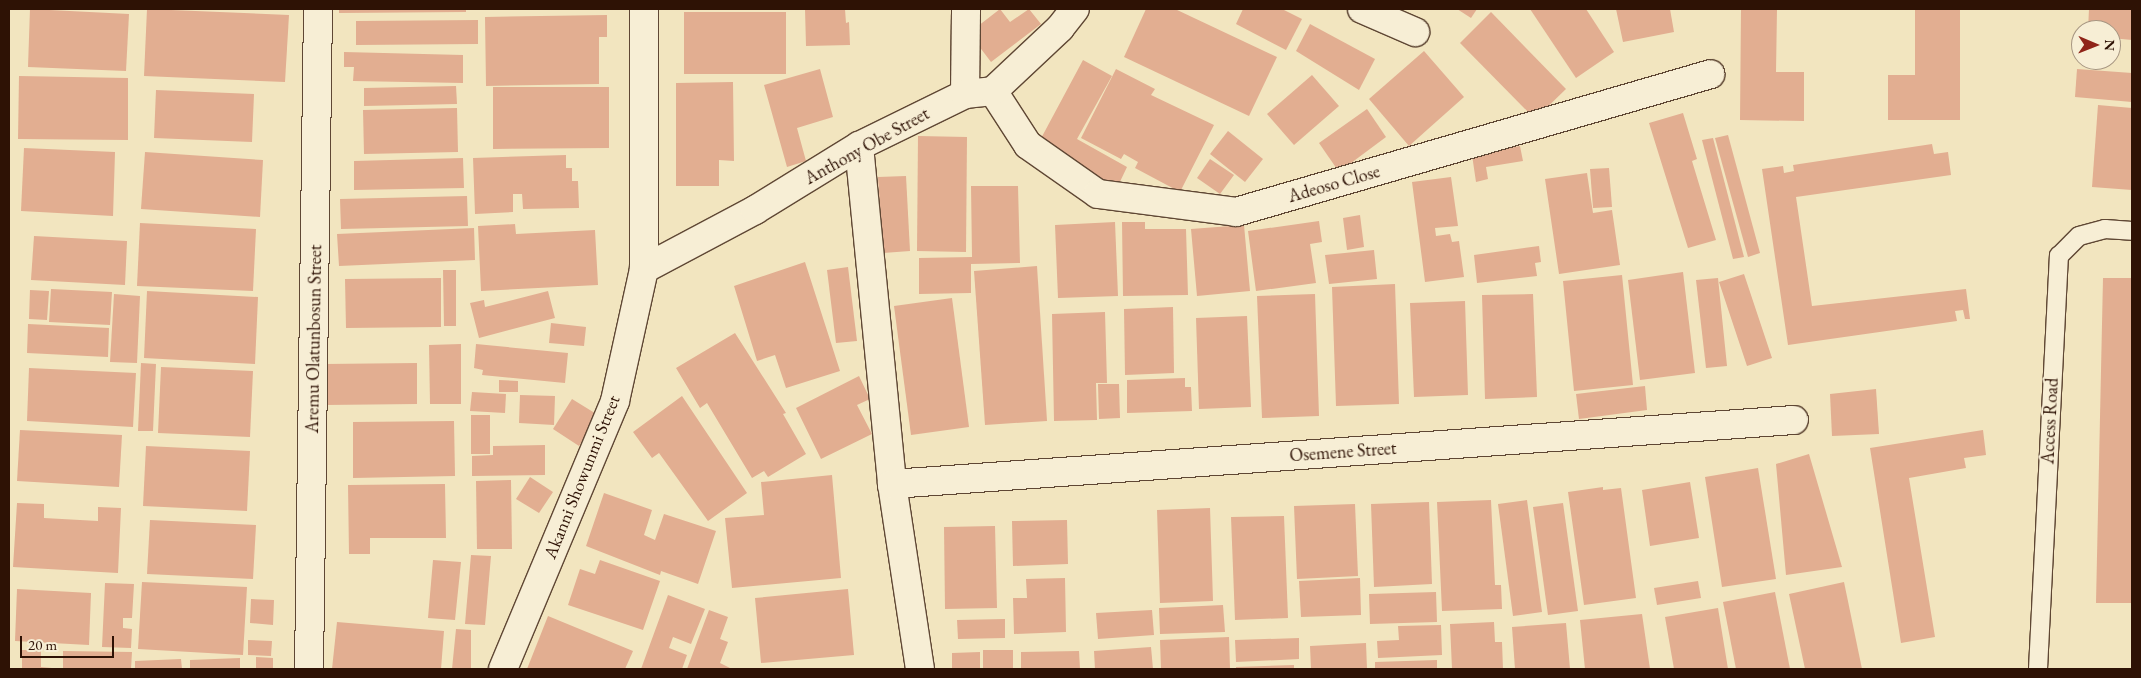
<!DOCTYPE html>
<style>
body{margin:0}
#map{position:relative;width:2141px;height:678px;overflow:hidden;background:#f2e5bf;font-family:"EB Garamond",serif}
div>[style]{position:absolute}
[style*='--x']{left:calc(var(--x)*1px);top:calc(var(--y)*1px);width:calc(var(--w)*1px);rotate:calc(var(--a)*1deg)}
.building>*{inset:0;background:#e2ae91}
.roads{filter:drop-shadow(1px 0 #5f4734) drop-shadow(-1px 0 #5f4734) drop-shadow(0 1px #5f4734) drop-shadow(0 -1px #5f4734)}
.service>*{height:18px;margin:-9px;padding:0 9px;transform-origin:9px;border-radius:9px;background:#f7eed5}
.minor>*{height:28px;margin:-14px;padding:0 14px;transform-origin:14px;border-radius:14px;background:#f7eed5}
span{translate:-50% -50%;white-space:nowrap;text-align:center;line-height:1.15;-webkit-text-stroke:4px #f7eed5;paint-order:stroke}
.street-label{font-size:18px;color:#2e1205}
.frame{position:absolute;inset:0;border:10px solid #2e1205;pointer-events:none}
.north{position:absolute;left:2071px;top:20px;width:50px;height:50px;box-sizing:border-box;background:#f7eed5;border:1px solid #a79682;border-radius:50%;rotate:91deg;font-size:14px;font-weight:700;line-height:20px;text-align:center;color:#2e1205}
.north::after{content:'';display:block;margin:auto;width:18px;height:22px;background:#8f2418;clip-path:polygon(50% 0,100% 100%,50% 72%,0 100%)}
.scale{position:absolute;left:20px;top:636px;width:94px;height:22px;box-sizing:border-box;border:2px solid #2e1205;border-top:0;padding-left:6px;font-size:15px;line-height:18px;white-space:nowrap;color:#2e1205;-webkit-text-stroke:4px #f7eed5;paint-order:stroke}
</style>
<div id="map">
<div class="building">
<div style="clip-path:polygon(30px 9px,129px 14px,126px 71px,28px 67px)"></div>
<div style="clip-path:polygon(147px 9px,289px 15px,285px 82px,144px 76px)"></div>
<div style="clip-path:polygon(339px 9px,466px 9px,466px 12px,339px 13px)"></div>
<div style="clip-path:polygon(805px 9px,845px 9px,846px 23px,849px 22px,850px 45px,806px 46px)"></div>
<div style="clip-path:polygon(1000px 9px,1010px 22px,1029px 9px,1041px 24px,991px 62px,969px 33px)"></div>
<div style="clip-path:polygon(1146px 9px,1175px 9px,1277px 57px,1249px 116px,1124px 57px)"></div>
<div style="clip-path:polygon(1243px 9px,1282px 9px,1302px 19px,1286px 50px,1236px 24px)"></div>
<div style="clip-path:polygon(1457px 9px,1477px 9px,1471px 18px)"></div>
<div style="clip-path:polygon(1530px 9px,1586px 9px,1614px 52px,1576px 78px)"></div>
<div style="clip-path:polygon(1616px 9px,1670px 9px,1674px 32px,1623px 42px)"></div>
<div style="clip-path:polygon(1741px 9px,1777px 9px,1776px 72px,1804px 72px,1804px 121px,1740px 120px)"></div>
<div style="clip-path:polygon(1915px 9px,1960px 9px,1960px 120px,1888px 120px,1888px 75px,1915px 75px)"></div>
<div style="clip-path:polygon(2089px 9px,2132px 9px,2132px 40px,2111px 38px,2111px 30px,2088px 30px)"></div>
<div style="clip-path:polygon(684px 12px,786px 12px,786px 74px,684px 74px)"></div>
<div style="clip-path:polygon(1491px 12px,1566px 89px,1535px 119px,1460px 43px)"></div>
<div style="clip-path:polygon(607px 15px,607px 37px,599px 37px,599px 84px,486px 86px,485px 17px)"></div>
<div style="clip-path:polygon(478px 20px,478px 44px,356px 45px,356px 21px)"></div>
<div style="clip-path:polygon(1310px 24px,1375px 59px,1359px 90px,1296px 51px)"></div>
<div style="clip-path:polygon(1424px 51px,1464px 97px,1409px 146px,1369px 99px)"></div>
<div style="clip-path:polygon(344px 52px,463px 55px,463px 83px,353px 81px,354px 67px,344px 67px)"></div>
<div style="clip-path:polygon(1083px 60px,1112px 76px,1077px 139px,1127px 167px,1117px 188px,1038px 144px)"></div>
<div style="clip-path:polygon(820px 69px,833px 117px,797px 128px,806px 161px,787px 167px,764px 85px)"></div>
<div style="clip-path:polygon(1116px 69px,1155px 89px,1151px 95px,1214px 125px,1180px 192px,1135px 168px,1138px 162px,1124px 154px,1121px 159px,1081px 138px)"></div>
<div style="clip-path:polygon(2077px 69px,2132px 73px,2132px 102px,2075px 97px)"></div>
<div style="clip-path:polygon(1312px 75px,1339px 106px,1294px 145px,1267px 114px)"></div>
<div style="clip-path:polygon(19px 76px,128px 78px,128px 140px,18px 139px)"></div>
<div style="clip-path:polygon(733px 82px,734px 161px,719px 160px,719px 186px,676px 186px,676px 83px)"></div>
<div style="clip-path:polygon(456px 86px,457px 104px,364px 106px,364px 88px)"></div>
<div style="clip-path:polygon(493px 87px,609px 87px,609px 148px,493px 149px)"></div>
<div style="clip-path:polygon(156px 90px,254px 94px,252px 142px,154px 138px)"></div>
<div style="clip-path:polygon(2098px 105px,2132px 108px,2132px 190px,2092px 187px)"></div>
<div style="clip-path:polygon(457px 108px,458px 152px,364px 154px,363px 110px)"></div>
<div style="clip-path:polygon(1367px 109px,1386px 137px,1339px 172px,1319px 143px)"></div>
<div style="clip-path:polygon(1683px 113px,1697px 159px,1692px 161px,1716px 240px,1688px 248px,1649px 123px)"></div>
<div style="clip-path:polygon(1228px 131px,1263px 159px,1245px 182px,1210px 154px)"></div>
<div style="clip-path:polygon(1728px 135px,1760px 253px,1748px 257px,1715px 138px)"></div>
<div style="clip-path:polygon(918px 136px,967px 137px,966px 252px,917px 251px)"></div>
<div style="clip-path:polygon(1713px 138px,1744px 257px,1733px 259px,1702px 140px)"></div>
<div style="clip-path:polygon(1932px 144px,1934px 154px,1948px 152px,1951px 175px,1796px 197px,1812px 306px,1966px 289px,1970px 319px,1965px 319px,1963px 310px,1955px 311px,1957px 321px,1788px 345px,1762px 169px,1783px 166px,1784px 173px,1794px 171px,1793px 165px)"></div>
<div style="clip-path:polygon(1520px 146px,1523px 161px,1486px 167px,1488px 179px,1476px 182px,1472px 155px)"></div>
<div style="clip-path:polygon(24px 148px,115px 152px,113px 216px,21px 211px)"></div>
<div style="clip-path:polygon(145px 152px,263px 160px,260px 217px,141px 209px)"></div>
<div style="clip-path:polygon(566px 155px,566px 168px,572px 168px,572px 181px,578px 181px,579px 208px,523px 209px,522px 194px,513px 194px,513px 212px,475px 214px,473px 158px)"></div>
<div style="clip-path:polygon(463px 158px,464px 188px,354px 190px,354px 161px)"></div>
<div style="clip-path:polygon(1210px 159px,1234px 175px,1220px 194px,1197px 178px)"></div>
<div style="clip-path:polygon(1609px 168px,1612px 207px,1593px 208px,1590px 169px)"></div>
<div style="clip-path:polygon(1587px 173px,1593px 213px,1612px 210px,1620px 265px,1559px 274px,1545px 179px)"></div>
<div style="clip-path:polygon(906px 176px,910px 251px,883px 253px,878px 177px)"></div>
<div style="clip-path:polygon(1451px 177px,1458px 226px,1435px 228px,1436px 236px,1450px 234px,1452px 242px,1459px 241px,1464px 277px,1425px 282px,1412px 182px)"></div>
<div style="clip-path:polygon(971px 186px,1018px 186px,1020px 263px,971px 264px,971px 293px,919px 294px,919px 258px,972px 257px)"></div>
<div style="clip-path:polygon(467px 196px,468px 226px,341px 229px,340px 199px)"></div>
<div style="clip-path:polygon(1360px 215px,1364px 247px,1347px 250px,1343px 218px)"></div>
<div style="clip-path:polygon(1319px 221px,1322px 242px,1310px 244px,1316px 283px,1256px 291px,1248px 231px)"></div>
<div style="clip-path:polygon(1115px 222px,1118px 296px,1058px 298px,1055px 225px)"></div>
<div style="clip-path:polygon(1122px 222px,1145px 222px,1145px 229px,1186px 229px,1188px 295px,1123px 296px)"></div>
<div style="clip-path:polygon(140px 223px,256px 229px,253px 291px,137px 286px)"></div>
<div style="clip-path:polygon(515px 224px,516px 234px,595px 230px,598px 285px,481px 291px,478px 226px)"></div>
<div style="clip-path:polygon(1244px 225px,1250px 291px,1197px 296px,1191px 229px)"></div>
<div style="clip-path:polygon(474px 228px,475px 260px,339px 266px,337px 234px)"></div>
<div style="clip-path:polygon(34px 236px,127px 241px,125px 285px,31px 280px)"></div>
<div style="clip-path:polygon(1539px 246px,1541px 262px,1535px 263px,1537px 276px,1477px 283px,1474px 255px)"></div>
<div style="clip-path:polygon(1374px 250px,1377px 279px,1329px 284px,1325px 255px)"></div>
<div style="clip-path:polygon(805px 262px,840px 371px,786px 388px,775px 355px,757px 361px,734px 286px)"></div>
<div style="clip-path:polygon(1037px 266px,1047px 421px,985px 425px,974px 271px)"></div>
<div style="clip-path:polygon(848px 267px,857px 341px,836px 343px,827px 270px)"></div>
<div style="clip-path:polygon(443px 270px,456px 270px,456px 326px,444px 326px)"></div>
<div style="clip-path:polygon(1683px 272px,1695px 373px,1640px 380px,1628px 280px)"></div>
<div style="clip-path:polygon(1744px 274px,1772px 358px,1747px 366px,1719px 282px)"></div>
<div style="clip-path:polygon(1622px 275px,1633px 385px,1574px 391px,1563px 281px)"></div>
<div style="clip-path:polygon(441px 278px,441px 327px,346px 328px,345px 279px)"></div>
<div style="clip-path:polygon(1718px 278px,1727px 366px,1706px 368px,1696px 280px)"></div>
<div style="clip-path:polygon(2103px 278px,2132px 278px,2132px 603px,2096px 603px)"></div>
<div style="clip-path:polygon(1395px 284px,1399px 404px,1336px 406px,1332px 287px)"></div>
<div style="clip-path:polygon(51px 289px,112px 292px,110px 325px,49px 322px)"></div>
<div style="clip-path:polygon(30px 290px,49px 291px,47px 320px,29px 319px)"></div>
<div style="clip-path:polygon(147px 291px,258px 297px,255px 364px,144px 358px)"></div>
<div style="clip-path:polygon(548px 291px,555px 318px,479px 338px,470px 303px,484px 300px,485px 307px)"></div>
<div style="clip-path:polygon(114px 294px,140px 296px,137px 363px,110px 362px)"></div>
<div style="clip-path:polygon(1315px 294px,1319px 416px,1262px 418px,1257px 296px)"></div>
<div style="clip-path:polygon(1533px 294px,1537px 397px,1485px 399px,1482px 295px)"></div>
<div style="clip-path:polygon(952px 298px,969px 427px,911px 435px,894px 306px)"></div>
<div style="clip-path:polygon(1465px 301px,1468px 395px,1414px 397px,1410px 303px)"></div>
<div style="clip-path:polygon(1173px 307px,1174px 373px,1125px 375px,1124px 309px)"></div>
<div style="clip-path:polygon(1105px 312px,1107px 383px,1096px 383px,1097px 420px,1054px 421px,1052px 314px)"></div>
<div style="clip-path:polygon(1247px 316px,1251px 407px,1199px 409px,1196px 318px)"></div>
<div style="clip-path:polygon(551px 323px,586px 327px,584px 346px,549px 343px)"></div>
<div style="clip-path:polygon(28px 324px,109px 328px,108px 357px,27px 353px)"></div>
<div style="clip-path:polygon(735px 333px,786px 413px,783px 414px,806px 454px,768px 477px,764px 471px,752px 478px,707px 403px,700px 408px,676px 368px)"></div>
<div style="clip-path:polygon(461px 344px,461px 404px,430px 404px,429px 345px)"></div>
<div style="clip-path:polygon(476px 344px,568px 353px,565px 383px,482px 375px,483px 370px,474px 368px)"></div>
<div style="clip-path:polygon(141px 363px,156px 364px,153px 431px,138px 431px)"></div>
<div style="clip-path:polygon(417px 363px,417px 404px,325px 405px,325px 364px)"></div>
<div style="clip-path:polygon(161px 367px,253px 371px,250px 437px,158px 433px)"></div>
<div style="clip-path:polygon(29px 368px,136px 373px,133px 427px,27px 421px)"></div>
<div style="clip-path:polygon(859px 376px,870px 399px,857px 405px,872px 434px,821px 459px,796px 408px)"></div>
<div style="clip-path:polygon(1185px 378px,1185px 387px,1191px 387px,1192px 411px,1127px 413px,1127px 380px)"></div>
<div style="clip-path:polygon(499px 380px,518px 381px,518px 392px,499px 392px)"></div>
<div style="clip-path:polygon(1098px 384px,1119px 384px,1120px 418px,1099px 419px)"></div>
<div style="clip-path:polygon(1645px 386px,1647px 410px,1579px 419px,1576px 394px)"></div>
<div style="clip-path:polygon(1876px 389px,1879px 434px,1832px 436px,1830px 394px)"></div>
<div style="clip-path:polygon(472px 392px,506px 394px,505px 413px,470px 411px)"></div>
<div style="clip-path:polygon(520px 395px,555px 396px,554px 425px,519px 423px)"></div>
<div style="clip-path:polygon(682px 396px,747px 493px,708px 521px,659px 453px,652px 458px,633px 432px)"></div>
<div style="clip-path:polygon(572px 399px,598px 415px,579px 446px,553px 429px)"></div>
<div style="clip-path:polygon(471px 415px,490px 415px,490px 454px,471px 454px)"></div>
<div style="clip-path:polygon(454px 421px,455px 476px,353px 478px,353px 422px)"></div>
<div style="clip-path:polygon(20px 430px,122px 435px,119px 487px,17px 481px)"></div>
<div style="clip-path:polygon(1983px 430px,1986px 455px,1964px 458px,1966px 468px,1909px 478px,1935px 637px,1901px 643px,1870px 448px)"></div>
<div style="clip-path:polygon(545px 445px,545px 475px,472px 476px,472px 456px,493px 455px,493px 446px)"></div>
<div style="clip-path:polygon(146px 446px,250px 451px,247px 511px,143px 506px)"></div>
<div style="clip-path:polygon(1809px 454px,1842px 567px,1786px 575px,1776px 464px)"></div>
<div style="clip-path:polygon(1758px 468px,1776px 579px,1722px 587px,1705px 477px)"></div>
<div style="clip-path:polygon(832px 475px,841px 578px,732px 588px,725px 518px,764px 515px,761px 482px)"></div>
<div style="clip-path:polygon(530px 477px,553px 492px,539px 513px,516px 499px)"></div>
<div style="clip-path:polygon(511px 480px,512px 549px,477px 549px,476px 481px)"></div>
<div style="clip-path:polygon(1690px 482px,1699px 538px,1650px 546px,1642px 490px)"></div>
<div style="clip-path:polygon(445px 484px,446px 538px,370px 538px,370px 554px,349px 554px,348px 485px)"></div>
<div style="clip-path:polygon(1603px 487px,1603px 490px,1621px 488px,1636px 598px,1584px 605px,1568px 492px)"></div>
<div style="clip-path:polygon(604px 493px,652px 510px,644px 535px,655px 540px,664px 514px,716px 531px,698px 584px,661px 571px,660px 575px,586px 546px)"></div>
<div style="clip-path:polygon(1491px 500px,1495px 585px,1501px 585px,1502px 609px,1442px 611px,1437px 502px)"></div>
<div style="clip-path:polygon(1527px 500px,1542px 612px,1513px 616px,1498px 504px)"></div>
<div style="clip-path:polygon(1429px 502px,1432px 584px,1374px 587px,1371px 504px)"></div>
<div style="clip-path:polygon(17px 503px,44px 504px,44px 518px,98px 521px,98px 507px,121px 508px,118px 573px,13px 567px)"></div>
<div style="clip-path:polygon(1563px 503px,1578px 611px,1548px 615px,1533px 507px)"></div>
<div style="clip-path:polygon(1355px 504px,1358px 576px,1297px 579px,1294px 506px)"></div>
<div style="clip-path:polygon(1210px 508px,1213px 601px,1160px 603px,1157px 510px)"></div>
<div style="clip-path:polygon(1284px 516px,1288px 618px,1235px 620px,1231px 517px)"></div>
<div style="clip-path:polygon(150px 520px,256px 525px,253px 579px,147px 574px)"></div>
<div style="clip-path:polygon(1067px 520px,1068px 564px,1013px 566px,1012px 521px)"></div>
<div style="clip-path:polygon(995px 526px,997px 608px,945px 609px,944px 527px)"></div>
<div style="clip-path:polygon(471px 555px,491px 556px,485px 625px,465px 624px)"></div>
<div style="clip-path:polygon(433px 560px,461px 562px,455px 620px,428px 618px)"></div>
<div style="clip-path:polygon(600px 560px,660px 581px,643px 630px,568px 605px,580px 569px,595px 574px)"></div>
<div style="clip-path:polygon(1065px 578px,1066px 632px,1014px 634px,1013px 598px,1027px 598px,1026px 579px)"></div>
<div style="clip-path:polygon(1360px 578px,1361px 615px,1301px 617px,1299px 581px)"></div>
<div style="clip-path:polygon(1698px 581px,1701px 598px,1657px 605px,1654px 588px)"></div>
<div style="clip-path:polygon(142px 582px,247px 587px,243px 655px,138px 649px)"></div>
<div style="clip-path:polygon(1844px 582px,1862px 669px,1805px 669px,1789px 594px)"></div>
<div style="clip-path:polygon(105px 583px,134px 584px,132px 618px,123px 618px,123px 628px,132px 629px,131px 648px,102px 647px)"></div>
<div style="clip-path:polygon(17px 589px,91px 593px,89px 645px,15px 641px)"></div>
<div style="clip-path:polygon(848px 589px,854px 655px,761px 663px,755px 598px)"></div>
<div style="clip-path:polygon(1436px 592px,1437px 622px,1370px 624px,1369px 594px)"></div>
<div style="clip-path:polygon(1775px 592px,1790px 669px,1736px 669px,1723px 602px)"></div>
<div style="clip-path:polygon(668px 595px,705px 609px,691px 644px,673px 637px,669px 648px,687px 655px,682px 669px,641px 669px)"></div>
<div style="clip-path:polygon(251px 599px,274px 600px,273px 625px,250px 623px)"></div>
<div style="clip-path:polygon(1223px 605px,1225px 632px,1160px 634px,1159px 608px)"></div>
<div style="clip-path:polygon(1718px 608px,1728px 669px,1674px 669px,1665px 617px)"></div>
<div style="clip-path:polygon(709px 610px,728px 617px,720px 639px,728px 642px,720px 663px,732px 669px,687px 669px)"></div>
<div style="clip-path:polygon(1152px 610px,1154px 635px,1098px 639px,1096px 613px)"></div>
<div style="clip-path:polygon(1642px 614px,1650px 669px,1585px 669px,1580px 620px)"></div>
<div style="clip-path:polygon(548px 616px,633px 651px,625px 669px,527px 669px)"></div>
<div style="clip-path:polygon(1005px 619px,1005px 638px,958px 639px,957px 620px)"></div>
<div style="clip-path:polygon(337px 622px,444px 631px,441px 669px,332px 669px)"></div>
<div style="clip-path:polygon(1494px 622px,1495px 642px,1502px 642px,1503px 669px,1452px 669px,1450px 624px)"></div>
<div style="clip-path:polygon(1566px 623px,1570px 669px,1515px 669px,1512px 627px)"></div>
<div style="clip-path:polygon(1441px 625px,1442px 655px,1378px 658px,1377px 641px,1399px 640px,1398px 626px)"></div>
<div style="clip-path:polygon(456px 629px,471px 630px,471px 669px,452px 669px)"></div>
<div style="clip-path:polygon(1229px 637px,1230px 669px,1161px 669px,1160px 640px)"></div>
<div style="clip-path:polygon(1299px 638px,1299px 659px,1236px 662px,1235px 640px)"></div>
<div style="clip-path:polygon(248px 640px,272px 641px,271px 656px,248px 655px)"></div>
<div style="clip-path:polygon(1366px 643px,1367px 669px,1311px 669px,1310px 646px)"></div>
<div style="clip-path:polygon(1151px 647px,1153px 669px,1095px 669px,1094px 651px)"></div>
<div style="clip-path:polygon(22px 650px,41px 650px,41px 667px,63px 669px,22px 669px)"></div>
<div style="clip-path:polygon(983px 650px,1013px 650px,1013px 669px,983px 669px)"></div>
<div style="clip-path:polygon(63px 651px,132px 652px,131px 669px,63px 669px)"></div>
<div style="clip-path:polygon(1079px 651px,1080px 669px,1021px 669px,1021px 652px)"></div>
<div style="clip-path:polygon(980px 652px,980px 669px,952px 669px,952px 653px)"></div>
<div style="clip-path:polygon(256px 657px,273px 658px,273px 669px,256px 669px)"></div>
<div style="clip-path:polygon(240px 658px,240px 669px,190px 669px,190px 660px)"></div>
<div style="clip-path:polygon(181px 659px,182px 669px,135px 669px,135px 661px)"></div>
<div style="clip-path:polygon(1437px 660px,1437px 669px,1375px 669px,1375px 662px)"></div>
<div style="clip-path:polygon(1294px 665px,1294px 669px,1236px 669px,1236px 667px)"></div>
</div>
<div class="roads">
<div class="service">
<div style="--x:2038;--y:669;--w:414;--a:-87.1"></div>
<div style="--x:2059;--y:256;--w:28;--a:-45"></div>
<div style="--x:2079;--y:236;--w:27;--a:-15"></div>
<div style="--x:2105;--y:229;--w:27;--a:4"></div>
</div>
<div class="minor">
<div style="--x:1362;--y:9;--w:58;--a:23.5"></div>
<div style="--x:993;--y:91;--w:64;--a:57.1"></div>
<div style="--x:1028;--y:145;--w:85;--a:35"></div>
<div style="--x:1098;--y:194;--w:139;--a:7.4"></div>
<div style="--x:1236;--y:212;--w:494;--a:-16.2"></div>
<div style="--x:965;--y:94;--w:85;--a:-89.3"></div>
<div style="--x:859;--y:146;--w:340;--a:84.4"></div>
<div style="--x:892;--y:484;--w:187;--a:81.4"></div>
<div style="--x:644;--y:269;--w:126;--a:-28"></div>
<div style="--x:755;--y:210;--w:122;--a:-31.6"></div>
<div style="--x:859;--y:146;--w:118;--a:-26.1"></div>
<div style="--x:965;--y:94;--w:28;--a:-6"></div>
<div style="--x:993;--y:91;--w:92;--a:-43.2"></div>
<div style="--x:1060;--y:28;--w:24;--a:-52"></div>
<div style="--x:892;--y:484;--w:904;--a:-4.06"></div>
<div style="--x:309;--y:669;--w:660;--a:-89.22"></div>
<div style="--x:503;--y:669;--w:290;--a:-67.3"></div>
<div style="--x:615;--y:401;--w:135;--a:-77.6"></div>
<div style="--x:644;--y:269;--w:260;--a:-90"></div>
</div>
</div>
<div class="street-label">
<span style="left:867px;top:146px;rotate:-29deg">Anthony Obe Street</span>
<span style="left:1334px;top:184px;rotate:-16deg">Adeoso Close</span>
<span style="left:314px;top:339px;rotate:-89deg">Aremu Olatunbosun Street</span>
<span style="left:2050px;top:421px;rotate:-87deg">Access Road</span>
<span style="left:1343px;top:452px;rotate:-4deg">Osemene Street</span>
<span style="left:582px;top:477px;rotate:-68deg">Akanni Showunmi Street</span>
</div>
<div class="frame"></div>
<div class="north">N</div>
<div class="scale">20 m</div>
</div>
